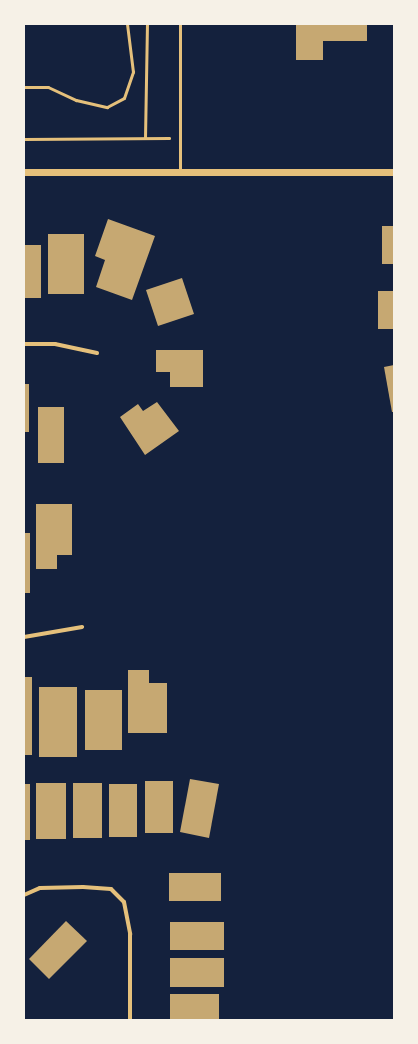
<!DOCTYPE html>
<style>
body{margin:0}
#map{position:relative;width:418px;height:1044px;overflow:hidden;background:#14213d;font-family:Poppins,sans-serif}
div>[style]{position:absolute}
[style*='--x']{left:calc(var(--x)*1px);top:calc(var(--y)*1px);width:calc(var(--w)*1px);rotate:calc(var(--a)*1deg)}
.building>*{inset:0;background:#c6a872}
.path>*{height:2.5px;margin:-1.25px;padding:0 1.25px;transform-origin:1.25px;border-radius:1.25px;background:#e5c07b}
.service>*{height:3px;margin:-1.5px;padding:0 1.5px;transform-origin:1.5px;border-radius:1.5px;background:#e5c07b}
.minor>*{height:4px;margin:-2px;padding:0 2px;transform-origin:2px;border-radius:2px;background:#e5c07b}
.tertiary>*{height:7px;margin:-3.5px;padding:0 3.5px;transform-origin:3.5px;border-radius:3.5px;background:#e5c07b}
span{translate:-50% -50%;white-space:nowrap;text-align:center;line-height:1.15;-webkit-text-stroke:4px #f6f1e7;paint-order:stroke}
.frame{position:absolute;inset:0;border:25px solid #f6f1e7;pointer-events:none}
</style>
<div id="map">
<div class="building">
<div style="clip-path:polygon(296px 24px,367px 24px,367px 41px,323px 41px,323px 60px,296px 60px)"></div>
<div style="clip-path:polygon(108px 219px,155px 236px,132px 300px,96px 287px,105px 260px,95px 256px)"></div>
<div style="clip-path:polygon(382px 226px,394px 226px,394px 264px,382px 264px)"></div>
<div style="clip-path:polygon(48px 234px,84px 234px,84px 294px,48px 294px)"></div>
<div style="clip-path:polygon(24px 245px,41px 245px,41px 298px,24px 298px)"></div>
<div style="clip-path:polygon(182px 278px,194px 314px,158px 326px,146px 290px)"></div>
<div style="clip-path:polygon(378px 291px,394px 291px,394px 329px,378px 329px)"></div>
<div style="clip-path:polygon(156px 350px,203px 350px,203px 387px,170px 387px,170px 372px,156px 372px)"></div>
<div style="clip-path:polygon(394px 365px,394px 412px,392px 412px,384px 367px)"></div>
<div style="clip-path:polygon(24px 384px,29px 384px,29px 432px,24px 432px)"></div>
<div style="clip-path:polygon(157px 402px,179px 431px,145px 455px,120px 417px,138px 404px,143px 411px)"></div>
<div style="clip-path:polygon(38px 407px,64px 407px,64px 463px,38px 463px)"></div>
<div style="clip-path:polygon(36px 504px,72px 504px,72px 555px,57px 555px,57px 569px,36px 569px)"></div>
<div style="clip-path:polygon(24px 533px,30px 533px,30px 593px,24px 593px)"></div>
<div style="clip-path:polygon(128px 670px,149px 670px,149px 683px,167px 683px,167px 733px,128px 733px)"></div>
<div style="clip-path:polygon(24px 677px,32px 677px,32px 755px,24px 755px)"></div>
<div style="clip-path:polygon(39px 687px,77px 687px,77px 757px,39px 757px)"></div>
<div style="clip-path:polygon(85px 690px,122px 690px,122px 750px,85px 750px)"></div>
<div style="clip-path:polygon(190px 779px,219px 784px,209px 838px,180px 832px)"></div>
<div style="clip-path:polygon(145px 781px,173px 781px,173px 833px,145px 833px)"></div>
<div style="clip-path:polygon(36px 783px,66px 783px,66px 839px,36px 839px)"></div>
<div style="clip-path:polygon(73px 783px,102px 783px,102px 838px,73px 838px)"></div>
<div style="clip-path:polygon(24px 784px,30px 784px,30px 840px,24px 840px)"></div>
<div style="clip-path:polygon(109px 784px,137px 784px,137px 837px,109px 837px)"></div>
<div style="clip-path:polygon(169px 873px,221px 873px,221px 901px,169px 901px)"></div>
<div style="clip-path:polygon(66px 921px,87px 941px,49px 979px,29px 959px)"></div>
<div style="clip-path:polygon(170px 922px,224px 922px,224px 950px,170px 950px)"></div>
<div style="clip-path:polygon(170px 958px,224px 958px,224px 987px,170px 987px)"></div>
<div style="clip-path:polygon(170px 994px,219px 994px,219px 1020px,170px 1020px)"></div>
</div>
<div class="path">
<div style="--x:145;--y:138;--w:114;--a:-89"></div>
<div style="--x:24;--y:139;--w:145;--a:-0.4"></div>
</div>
<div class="service">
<div style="--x:24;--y:87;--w:24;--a:0"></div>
<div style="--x:48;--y:87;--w:31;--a:25"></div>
<div style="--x:76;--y:100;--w:32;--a:13"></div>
<div style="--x:107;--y:107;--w:19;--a:-28"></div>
<div style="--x:124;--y:98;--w:28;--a:-71"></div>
<div style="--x:133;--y:72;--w:48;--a:-97.1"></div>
<div style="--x:180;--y:172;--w:148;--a:-90"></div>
</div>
<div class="minor">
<div style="--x:24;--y:344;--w:31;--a:0"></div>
<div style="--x:55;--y:344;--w:43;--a:12.1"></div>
<div style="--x:24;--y:637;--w:59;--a:-9.8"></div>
<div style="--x:24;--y:895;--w:17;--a:-24"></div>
<div style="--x:40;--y:888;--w:43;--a:-1.3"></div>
<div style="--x:83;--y:887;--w:28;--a:4"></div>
<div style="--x:111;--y:889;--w:18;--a:45"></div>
<div style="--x:124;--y:902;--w:33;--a:79"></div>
<div style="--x:130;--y:934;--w:86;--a:90"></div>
</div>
<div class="tertiary">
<div style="--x:24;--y:172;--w:370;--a:0"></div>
</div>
<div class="frame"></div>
</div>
